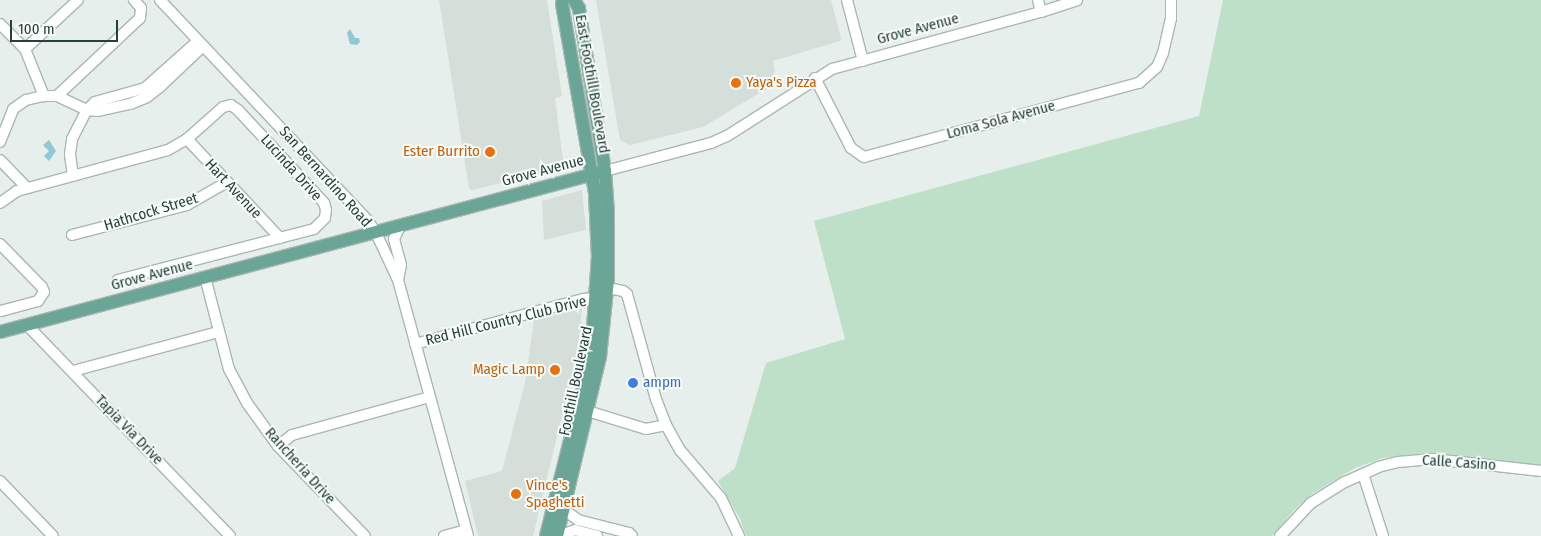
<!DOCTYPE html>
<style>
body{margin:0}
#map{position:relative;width:1541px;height:536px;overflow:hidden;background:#e6efeb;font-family:"Fira Sans Condensed",sans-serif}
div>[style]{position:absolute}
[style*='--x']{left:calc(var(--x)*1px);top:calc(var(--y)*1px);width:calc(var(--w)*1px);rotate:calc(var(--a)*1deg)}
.built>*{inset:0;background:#d4dfda}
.green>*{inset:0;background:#bfe0c8}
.water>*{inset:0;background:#8ec9d4}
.roads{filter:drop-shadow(1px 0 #a8b8b2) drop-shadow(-1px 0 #a8b8b2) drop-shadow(0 1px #a8b8b2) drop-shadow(0 -1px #a8b8b2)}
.minor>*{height:10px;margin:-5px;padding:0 5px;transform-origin:5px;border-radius:5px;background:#fff}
.major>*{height:12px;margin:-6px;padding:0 6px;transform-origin:6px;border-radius:6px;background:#6aa596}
.dots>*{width:14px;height:14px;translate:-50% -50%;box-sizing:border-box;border:2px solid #f7fbf9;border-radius:50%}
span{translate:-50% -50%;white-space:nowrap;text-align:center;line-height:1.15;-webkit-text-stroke:4px #f7fbf9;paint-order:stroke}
.street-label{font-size:15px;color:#24423a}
.food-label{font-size:15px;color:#c56008}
.left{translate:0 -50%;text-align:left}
.right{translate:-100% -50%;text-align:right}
.shop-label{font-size:15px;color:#366cbe}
.scale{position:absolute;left:10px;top:20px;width:108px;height:22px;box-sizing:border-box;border:2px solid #24423a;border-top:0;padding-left:6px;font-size:15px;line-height:18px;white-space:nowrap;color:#24423a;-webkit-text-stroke:4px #f7fbf9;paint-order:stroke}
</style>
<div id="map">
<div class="built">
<div style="clip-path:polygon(439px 0,547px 0,562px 96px,555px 98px,564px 168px,472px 190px,469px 188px)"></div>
<div style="clip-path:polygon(596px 0,831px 0,841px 38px,840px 41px,773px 61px,775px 71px,766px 89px,703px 127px,630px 145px,620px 140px)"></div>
<div style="clip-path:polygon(582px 190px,586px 230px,544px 240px,542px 201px)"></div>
<div style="clip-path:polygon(582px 308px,578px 349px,533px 536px,478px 536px,465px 481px,502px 471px,525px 383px,534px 320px)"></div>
</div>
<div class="green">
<div style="clip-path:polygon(1223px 0,1541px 0,1541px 466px,1426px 453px,1383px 458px,1355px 468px,1313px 493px,1294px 510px,1272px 536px,746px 536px,740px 519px,718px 481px,735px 468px,766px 363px,845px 339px,814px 221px,1199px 116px)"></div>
</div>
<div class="water">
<div style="clip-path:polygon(350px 29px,355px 38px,359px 38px,360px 42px,357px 45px,350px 44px,347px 33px)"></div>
<div style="clip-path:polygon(49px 140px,56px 151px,49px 161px,44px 156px,49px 151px,43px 145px)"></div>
</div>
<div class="roads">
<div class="minor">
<div style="--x:160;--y:0;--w:303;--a:46.7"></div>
<div style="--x:368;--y:221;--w:14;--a:56"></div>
<div style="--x:376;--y:233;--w:52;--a:64.9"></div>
<div style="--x:398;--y:280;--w:265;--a:74.7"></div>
<div style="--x:847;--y:0;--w:63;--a:75.3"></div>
<div style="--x:1038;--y:0;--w:12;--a:76"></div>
<div style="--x:0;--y:24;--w:35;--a:45"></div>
<div style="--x:25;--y:49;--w:51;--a:68"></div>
<div style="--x:25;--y:49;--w:72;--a:-42.8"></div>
<div style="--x:815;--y:78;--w:79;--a:62.8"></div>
<div style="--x:851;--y:148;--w:16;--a:35"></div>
<div style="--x:864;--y:157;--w:285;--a:-15.1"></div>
<div style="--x:1139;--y:83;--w:24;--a:-42"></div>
<div style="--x:1157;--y:67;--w:15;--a:-67"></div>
<div style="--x:1163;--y:53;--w:35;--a:-77"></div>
<div style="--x:1171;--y:19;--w:19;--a:-90"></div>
<div style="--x:57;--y:96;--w:114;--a:-43.2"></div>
<div style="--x:140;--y:18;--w:10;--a:-84"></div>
<div style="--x:141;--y:8;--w:11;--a:-131"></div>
<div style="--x:187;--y:139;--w:136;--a:46.8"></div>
<div style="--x:0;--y:142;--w:35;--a:-68"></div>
<div style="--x:13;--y:109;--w:16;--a:-35"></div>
<div style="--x:26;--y:100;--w:18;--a:-13"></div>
<div style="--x:44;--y:96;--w:13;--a:0"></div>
<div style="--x:57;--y:96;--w:33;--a:25"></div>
<div style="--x:87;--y:110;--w:10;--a:6"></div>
<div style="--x:97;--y:111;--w:34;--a:-12"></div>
<div style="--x:130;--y:104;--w:18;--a:-22"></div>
<div style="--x:147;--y:97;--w:16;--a:-38"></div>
<div style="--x:160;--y:87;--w:59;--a:-43.6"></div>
<div style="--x:0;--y:160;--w:39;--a:46"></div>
<div style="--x:605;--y:171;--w:110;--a:-14.8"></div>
<div style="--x:711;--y:143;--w:17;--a:-24"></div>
<div style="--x:727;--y:136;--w:125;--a:-32.5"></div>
<div style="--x:832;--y:69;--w:217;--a:-15.3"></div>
<div style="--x:1041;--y:12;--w:38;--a:-18"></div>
<div style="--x:73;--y:176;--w:22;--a:-98"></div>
<div style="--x:70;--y:154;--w:15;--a:-82"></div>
<div style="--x:72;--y:139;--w:33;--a:-63"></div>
<div style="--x:87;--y:110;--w:11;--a:-45"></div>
<div style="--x:95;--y:102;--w:52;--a:-15.6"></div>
<div style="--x:145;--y:88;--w:71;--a:-41.6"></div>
<div style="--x:0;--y:203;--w:21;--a:-35"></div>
<div style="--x:17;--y:191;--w:156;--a:-15.2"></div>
<div style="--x:168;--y:150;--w:22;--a:-30"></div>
<div style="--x:187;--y:139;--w:48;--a:-41.6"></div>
<div style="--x:223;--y:107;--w:8;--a:-14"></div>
<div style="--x:231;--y:105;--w:9;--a:36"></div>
<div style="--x:238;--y:110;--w:127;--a:47.2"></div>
<div style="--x:324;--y:203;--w:7;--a:74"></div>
<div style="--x:326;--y:210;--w:8;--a:97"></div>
<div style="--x:325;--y:218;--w:16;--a:135"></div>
<div style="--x:314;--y:229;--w:203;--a:165.4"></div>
<div style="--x:72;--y:235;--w:119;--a:-14.6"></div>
<div style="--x:187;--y:205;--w:46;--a:-29.9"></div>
<div style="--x:0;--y:244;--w:60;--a:45.7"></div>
<div style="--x:42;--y:287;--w:5;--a:68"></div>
<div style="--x:44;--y:292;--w:11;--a:124"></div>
<div style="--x:38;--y:301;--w:39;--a:165"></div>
<div style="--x:205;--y:277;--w:95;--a:75.4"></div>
<div style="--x:229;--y:369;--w:38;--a:62"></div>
<div style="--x:247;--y:403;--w:53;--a:54.2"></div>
<div style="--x:278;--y:446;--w:125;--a:46"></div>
<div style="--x:398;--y:280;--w:15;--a:-79"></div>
<div style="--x:401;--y:265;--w:27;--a:-105"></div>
<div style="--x:394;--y:239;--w:14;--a:-65"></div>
<div style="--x:608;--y:288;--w:15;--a:11"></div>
<div style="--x:623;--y:291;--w:5;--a:37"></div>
<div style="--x:627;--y:294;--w:109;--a:74.6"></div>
<div style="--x:656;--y:399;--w:28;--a:69"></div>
<div style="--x:666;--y:425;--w:29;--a:61"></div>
<div style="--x:680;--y:450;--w:63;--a:49.5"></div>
<div style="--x:721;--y:498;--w:42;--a:64.7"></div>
<div style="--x:27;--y:325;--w:293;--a:46.1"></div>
<div style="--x:415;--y:344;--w:174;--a:-15"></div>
<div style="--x:583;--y:299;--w:13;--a:-4"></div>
<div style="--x:73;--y:371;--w:151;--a:-15"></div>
<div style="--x:581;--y:409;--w:68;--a:17.1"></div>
<div style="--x:646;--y:429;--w:20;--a:-11"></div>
<div style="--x:278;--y:446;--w:18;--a:-38"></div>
<div style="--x:292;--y:435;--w:143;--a:-15.4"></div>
<div style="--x:1363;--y:474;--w:65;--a:72.1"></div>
<div style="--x:0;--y:481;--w:76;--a:46.1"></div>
<div style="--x:563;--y:509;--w:19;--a:36"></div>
<div style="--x:578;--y:520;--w:53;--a:14.3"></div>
<div style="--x:629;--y:533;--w:4;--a:45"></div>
<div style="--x:444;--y:536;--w:23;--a:-15"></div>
<div style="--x:558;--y:536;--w:18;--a:-19"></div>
<div style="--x:575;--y:530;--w:23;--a:15"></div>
<div style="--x:1280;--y:536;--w:45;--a:-46.8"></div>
<div style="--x:1311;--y:503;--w:40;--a:-32"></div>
<div style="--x:1345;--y:482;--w:36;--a:-24"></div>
<div style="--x:1378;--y:467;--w:21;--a:-14"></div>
<div style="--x:1398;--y:462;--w:35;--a:-5"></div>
<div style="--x:1433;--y:459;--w:109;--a:6.3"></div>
</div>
<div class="major">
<div style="--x:0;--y:332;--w:626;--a:-14.9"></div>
<div style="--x:546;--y:536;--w:164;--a:-75.9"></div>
<div style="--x:586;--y:377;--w:34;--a:-80"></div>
<div style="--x:592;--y:344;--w:87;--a:-86.1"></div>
<div style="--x:598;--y:257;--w:64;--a:-92.7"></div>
<div style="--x:595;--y:193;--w:192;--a:-99.9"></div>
<div style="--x:562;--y:4;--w:4;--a:-76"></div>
<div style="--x:557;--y:536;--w:184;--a:-76.5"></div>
<div style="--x:600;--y:357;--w:77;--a:-84.1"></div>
<div style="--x:608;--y:280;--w:67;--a:-90"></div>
<div style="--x:608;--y:213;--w:42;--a:-94.1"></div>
<div style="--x:605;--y:171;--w:165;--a:-99.1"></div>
<div style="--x:579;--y:8;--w:9;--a:-122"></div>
</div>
</div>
<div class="dots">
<div style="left:736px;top:83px;background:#e8710a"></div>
<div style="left:490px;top:152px;background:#e8710a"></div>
<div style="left:555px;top:370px;background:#e8710a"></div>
<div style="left:633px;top:383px;background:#3f7fe0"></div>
<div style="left:516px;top:494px;background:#e8710a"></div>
</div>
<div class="street-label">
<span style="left:918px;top:29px;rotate:-15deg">Grove Avenue</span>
<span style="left:592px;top:84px;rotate:80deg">East Foothill Boulevard</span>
<span style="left:1001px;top:120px;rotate:-15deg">Loma Sola Avenue</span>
<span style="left:291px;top:168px;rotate:48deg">Lucinda Drive</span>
<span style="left:543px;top:171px;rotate:-15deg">Grove Avenue</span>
<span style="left:325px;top:177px;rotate:48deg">San Bernardino Road</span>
<span style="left:233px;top:189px;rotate:47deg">Hart Avenue</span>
<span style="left:151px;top:212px;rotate:-17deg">Hathcock Street</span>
<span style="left:152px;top:275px;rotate:-15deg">Grove Avenue</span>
<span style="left:506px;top:321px;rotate:-14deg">Red Hill Country Club Drive</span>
<span style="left:576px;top:381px;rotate:-78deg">Foothill Boulevard</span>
<span style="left:129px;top:430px;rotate:46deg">Tapia Via Drive</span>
<span style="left:1459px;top:463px;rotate:4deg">Calle Casino</span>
<span style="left:300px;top:466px;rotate:48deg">Rancheria Drive</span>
</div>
<div class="food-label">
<span class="left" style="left:746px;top:83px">Yaya's Pizza</span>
<span class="right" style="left:480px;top:152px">Ester Burrito</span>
<span class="right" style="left:545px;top:370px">Magic Lamp</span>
<span class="left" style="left:526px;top:494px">Vince's<br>Spaghetti</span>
</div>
<div class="shop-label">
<span class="left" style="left:643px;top:383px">ampm</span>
</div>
<div class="scale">100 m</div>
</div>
